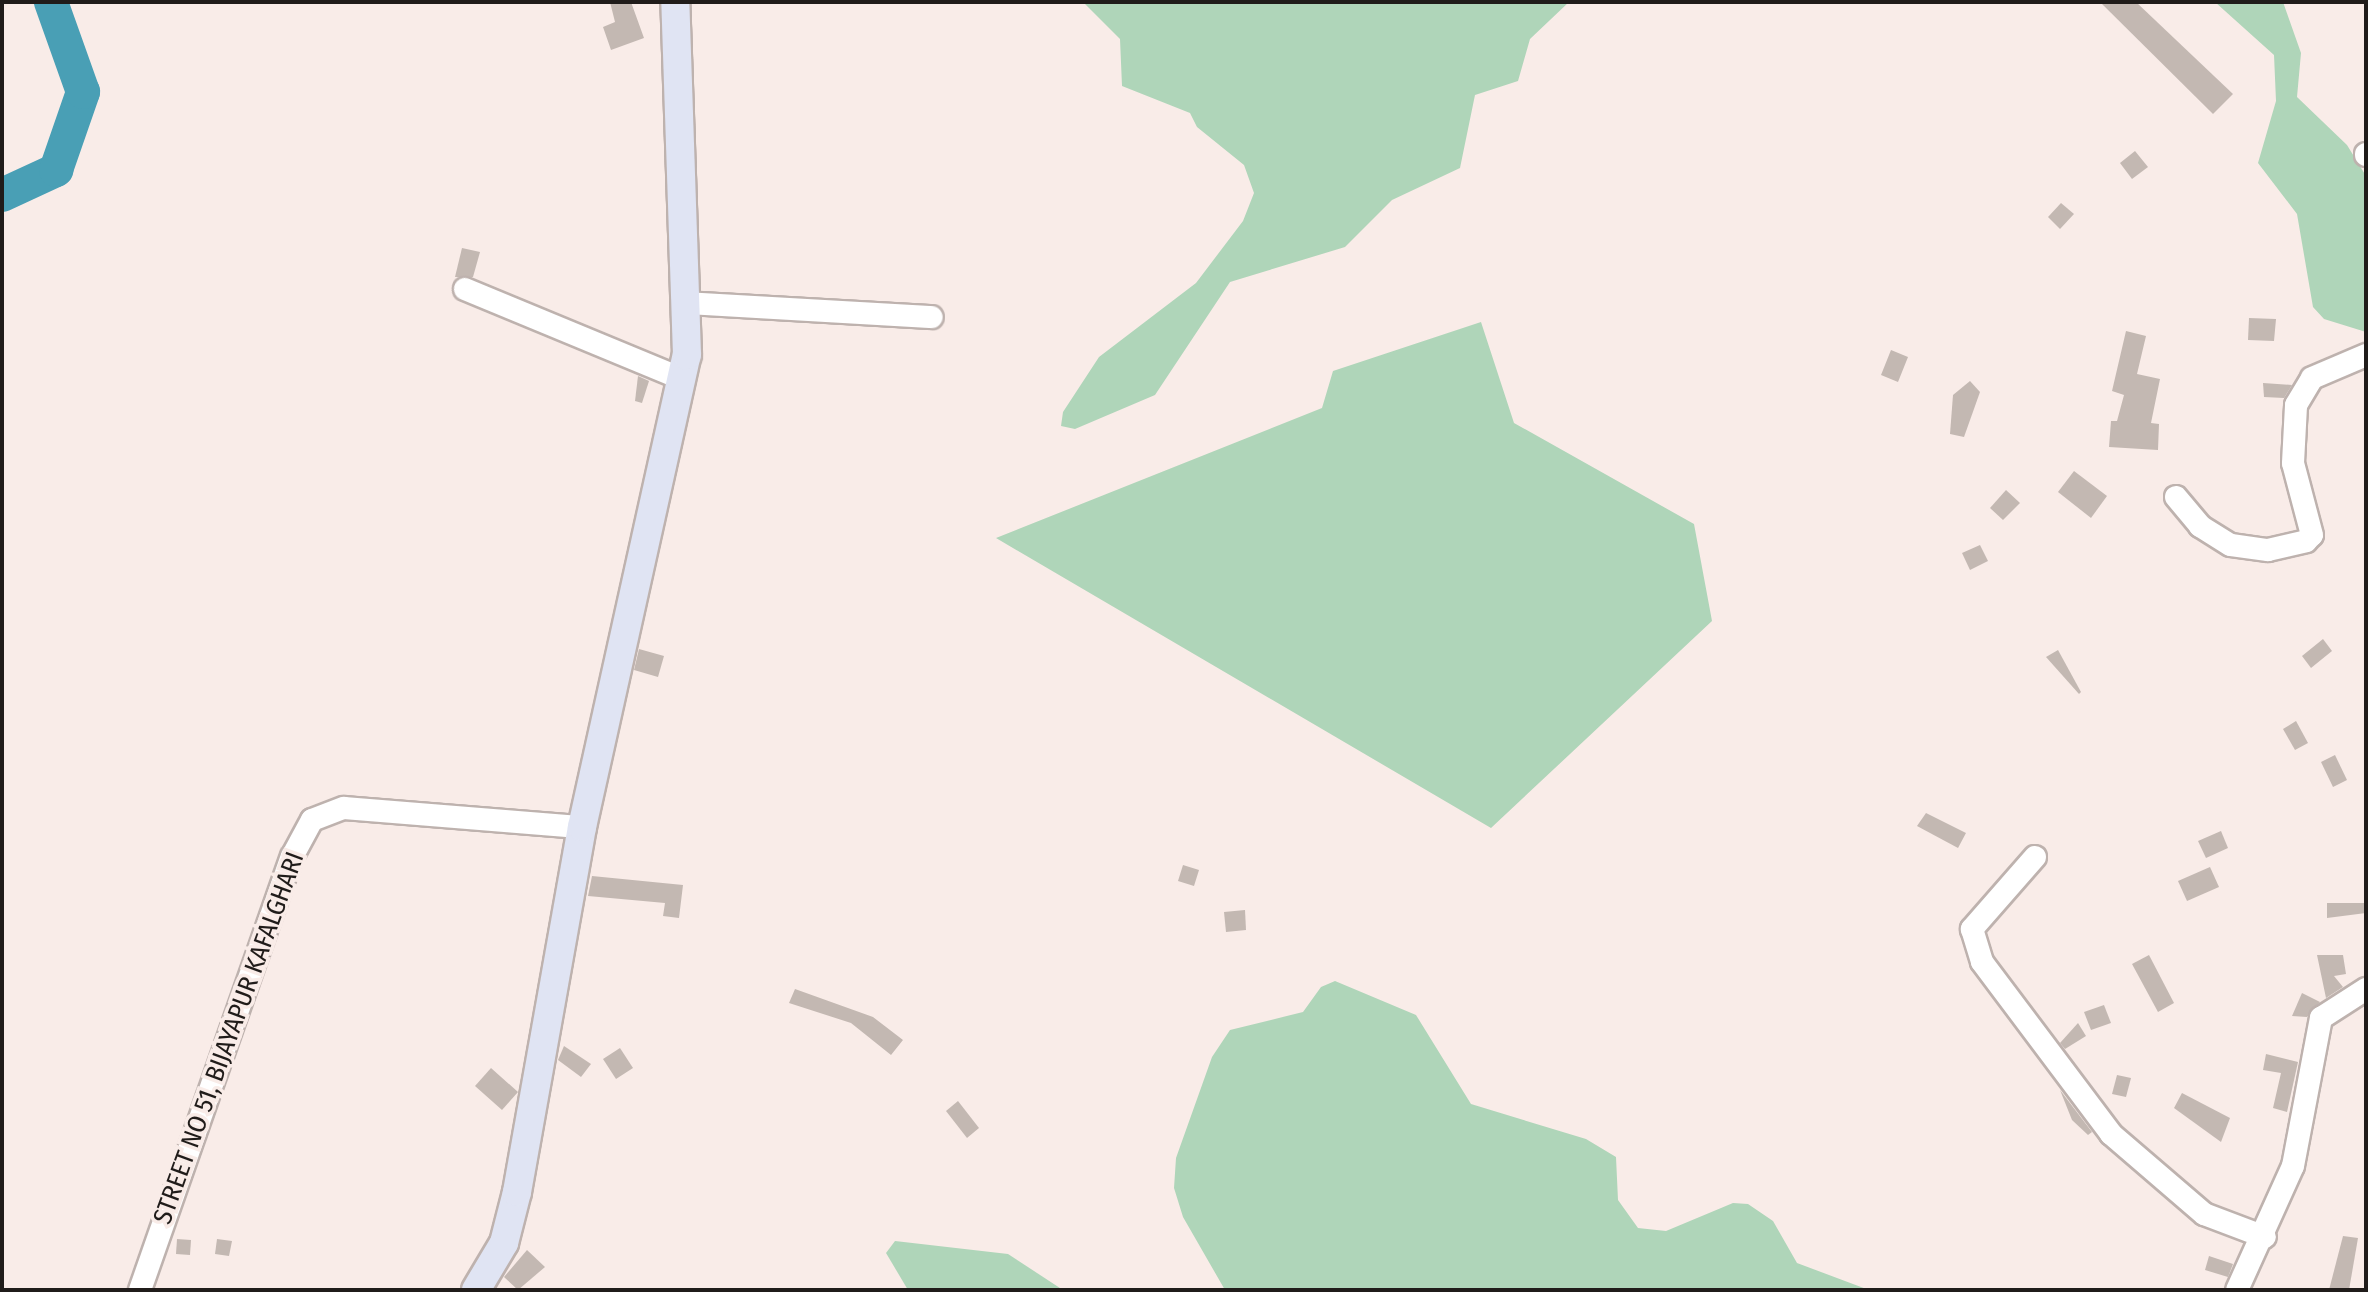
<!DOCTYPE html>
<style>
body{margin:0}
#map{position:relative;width:2368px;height:1292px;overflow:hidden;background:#f9ece8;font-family:"Fira Sans Condensed",sans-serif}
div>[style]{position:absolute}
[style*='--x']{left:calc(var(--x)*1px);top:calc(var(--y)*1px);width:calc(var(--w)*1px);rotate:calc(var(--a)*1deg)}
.green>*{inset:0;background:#afd5b9}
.river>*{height:34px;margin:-17px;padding:0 17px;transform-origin:17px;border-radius:17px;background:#499fb5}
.building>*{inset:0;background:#c3b8b2}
.roads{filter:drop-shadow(2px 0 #beb2ae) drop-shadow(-2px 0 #beb2ae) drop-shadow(0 2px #beb2ae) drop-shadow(0 -2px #beb2ae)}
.minor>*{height:22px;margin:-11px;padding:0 11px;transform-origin:11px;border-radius:11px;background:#fff}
.major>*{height:28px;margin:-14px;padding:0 14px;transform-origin:14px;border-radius:14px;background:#e0e4f3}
span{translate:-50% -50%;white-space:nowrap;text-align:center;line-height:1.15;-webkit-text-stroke:7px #f9ece8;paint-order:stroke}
.street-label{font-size:26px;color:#201c1a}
.frame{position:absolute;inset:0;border:4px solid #201c1a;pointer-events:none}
</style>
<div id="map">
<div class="green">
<div style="clip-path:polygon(1083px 2px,1569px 2px,1530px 39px,1518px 81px,1475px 95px,1460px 168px,1392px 200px,1345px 247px,1230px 282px,1155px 395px,1075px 429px,1061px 426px,1063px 412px,1099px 357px,1196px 283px,1243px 221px,1254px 193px,1244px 165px,1197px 127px,1190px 113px,1122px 86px,1120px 39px)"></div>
<div style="clip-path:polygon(2215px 2px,2283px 2px,2301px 53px,2297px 97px,2347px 145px,2366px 176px,2366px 332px,2324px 319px,2313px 307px,2297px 214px,2258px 163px,2276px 101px,2274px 55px)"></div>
<div style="clip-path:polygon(1481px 322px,1514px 423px,1694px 524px,1712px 621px,1491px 828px,996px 538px,1322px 408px,1333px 371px)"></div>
<div style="clip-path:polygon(1335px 981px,1416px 1015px,1471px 1104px,1586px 1139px,1616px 1157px,1618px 1200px,1638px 1228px,1666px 1231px,1733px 1203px,1748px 1204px,1773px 1221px,1797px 1263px,1869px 1290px,1225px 1290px,1183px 1217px,1174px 1188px,1176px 1158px,1212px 1057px,1230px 1030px,1303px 1012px,1321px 987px)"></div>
<div style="clip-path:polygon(895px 1241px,1008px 1254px,1063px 1290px,908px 1290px,886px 1253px)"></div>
</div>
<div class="river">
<div style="--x:2;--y:195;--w:60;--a:-24.8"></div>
<div style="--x:56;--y:170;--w:83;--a:-70.9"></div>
<div style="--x:83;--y:92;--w:96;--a:-109.6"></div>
</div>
<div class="building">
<div style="clip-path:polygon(610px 2px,631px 2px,644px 38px,611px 50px,603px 27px,615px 22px)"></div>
<div style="clip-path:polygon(2100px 2px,2136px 2px,2233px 94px,2213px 114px)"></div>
<div style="clip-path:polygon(2135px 151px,2148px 167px,2132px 179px,2120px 163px)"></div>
<div style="clip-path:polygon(2061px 203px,2074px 214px,2060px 229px,2048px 217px)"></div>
<div style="clip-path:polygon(462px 248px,480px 252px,473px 277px,455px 277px)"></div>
<div style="clip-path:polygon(2249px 318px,2276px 319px,2274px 341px,2248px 340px)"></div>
<div style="clip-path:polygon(2126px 331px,2146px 336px,2137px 374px,2160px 379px,2151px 423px,2159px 424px,2158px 450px,2109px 447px,2111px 421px,2117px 421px,2124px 395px,2112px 391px)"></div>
<div style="clip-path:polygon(1891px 350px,1908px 357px,1898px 382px,1881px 375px)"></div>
<div style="clip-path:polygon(638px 376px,649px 381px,642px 403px,635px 401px)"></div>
<div style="clip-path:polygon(1970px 381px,1980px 392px,1964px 437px,1950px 434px,1953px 395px)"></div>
<div style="clip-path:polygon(2263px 383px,2292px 385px,2284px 398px,2264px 397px)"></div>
<div style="clip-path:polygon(2074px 471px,2107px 496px,2091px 518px,2058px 492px)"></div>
<div style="clip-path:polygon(2006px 490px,2020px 503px,2003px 520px,1990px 508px)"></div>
<div style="clip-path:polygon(1980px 545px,1988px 561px,1970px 570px,1962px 553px)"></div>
<div style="clip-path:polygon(2323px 639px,2332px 651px,2311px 668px,2302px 656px)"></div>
<div style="clip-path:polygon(639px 649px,664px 656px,658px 677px,634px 670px)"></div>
<div style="clip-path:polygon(2058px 650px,2081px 692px,2079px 694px,2046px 657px)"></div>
<div style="clip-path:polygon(2296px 721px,2308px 743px,2295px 750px,2283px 729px)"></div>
<div style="clip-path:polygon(2335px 755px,2347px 780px,2333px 787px,2321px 762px)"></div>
<div style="clip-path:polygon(1926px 813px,1966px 833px,1958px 848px,1917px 826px)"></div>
<div style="clip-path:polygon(2221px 831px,2228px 848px,2206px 858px,2198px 841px)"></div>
<div style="clip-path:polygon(1183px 865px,1199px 870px,1194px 886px,1178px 881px)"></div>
<div style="clip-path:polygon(2210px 867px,2219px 887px,2187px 901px,2178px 881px)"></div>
<div style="clip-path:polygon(592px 876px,683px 885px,679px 918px,663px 916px,665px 903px,588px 896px)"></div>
<div style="clip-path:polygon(2327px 903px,2366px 903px,2366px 913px,2327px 918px)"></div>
<div style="clip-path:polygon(1245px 910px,1246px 930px,1226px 932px,1224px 912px)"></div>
<div style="clip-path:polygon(2149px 955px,2174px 1003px,2158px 1012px,2132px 964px)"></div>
<div style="clip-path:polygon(2317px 955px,2343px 955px,2346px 974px,2334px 976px,2343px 987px,2326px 998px)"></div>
<div style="clip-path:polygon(795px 989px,873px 1017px,903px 1040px,891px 1055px,851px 1023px,789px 1003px)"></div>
<div style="clip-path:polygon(2302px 993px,2320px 1002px,2307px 1017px,2292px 1016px)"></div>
<div style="clip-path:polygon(2104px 1005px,2111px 1023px,2091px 1030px,2084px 1012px)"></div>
<div style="clip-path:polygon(2078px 1023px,2086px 1036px,2065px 1049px,2060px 1043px)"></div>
<div style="clip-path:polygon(564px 1046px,591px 1064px,581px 1077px,558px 1060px)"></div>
<div style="clip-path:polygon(620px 1048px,633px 1068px,616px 1079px,603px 1059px)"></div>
<div style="clip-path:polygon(2266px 1054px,2298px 1062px,2287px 1112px,2273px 1108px,2281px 1073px,2263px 1070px)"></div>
<div style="clip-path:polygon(491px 1068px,518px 1092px,502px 1110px,475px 1086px)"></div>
<div style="clip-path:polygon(2117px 1075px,2131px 1078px,2126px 1097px,2112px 1094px)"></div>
<div style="clip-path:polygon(2060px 1090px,2092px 1132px,2088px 1135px,2072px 1120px)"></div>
<div style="clip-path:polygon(2182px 1093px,2230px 1118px,2221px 1142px,2174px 1108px)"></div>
<div style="clip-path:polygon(958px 1101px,979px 1128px,967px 1138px,946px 1111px)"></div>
<div style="clip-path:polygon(2343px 1236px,2358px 1238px,2349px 1290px,2329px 1290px)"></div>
<div style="clip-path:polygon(177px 1239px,191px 1240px,190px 1255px,176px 1254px)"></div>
<div style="clip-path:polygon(217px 1239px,232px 1241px,229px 1256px,215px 1254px)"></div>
<div style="clip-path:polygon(527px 1250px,545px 1267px,518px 1290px,504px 1277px)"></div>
<div style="clip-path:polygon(2209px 1256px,2233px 1264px,2228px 1277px,2205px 1270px)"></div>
</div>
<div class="roads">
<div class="minor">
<div style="--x:2366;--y:154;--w:1;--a:90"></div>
<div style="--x:465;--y:289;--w:235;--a:22.5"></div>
<div style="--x:686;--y:303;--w:246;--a:3.3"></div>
<div style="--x:2176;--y:497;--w:38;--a:50"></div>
<div style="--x:2200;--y:526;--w:36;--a:32"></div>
<div style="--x:2231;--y:545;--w:37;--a:8"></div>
<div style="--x:2268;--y:550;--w:39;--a:-13"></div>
<div style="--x:2306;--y:541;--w:8;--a:-45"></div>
<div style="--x:2312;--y:535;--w:74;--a:-104.8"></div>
<div style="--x:2293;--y:463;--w:58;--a:-87"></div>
<div style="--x:2296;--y:405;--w:31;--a:-59"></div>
<div style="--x:2312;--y:378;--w:59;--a:-23.1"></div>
<div style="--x:2035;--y:857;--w:96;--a:131.2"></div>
<div style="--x:1972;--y:929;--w:34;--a:73"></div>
<div style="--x:1982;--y:962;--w:215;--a:53.1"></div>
<div style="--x:2111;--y:1134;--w:123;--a:40.7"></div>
<div style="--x:2204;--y:1214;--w:65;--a:20.7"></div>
<div style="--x:140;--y:1290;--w:459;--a:-70.7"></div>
<div style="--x:292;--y:857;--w:42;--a:-61.6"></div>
<div style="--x:312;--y:820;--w:34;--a:-21"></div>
<div style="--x:344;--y:808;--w:239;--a:4.6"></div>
<div style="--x:2237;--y:1290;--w:136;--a:-65.7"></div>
<div style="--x:2293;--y:1166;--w:151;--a:-79.3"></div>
<div style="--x:2321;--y:1018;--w:54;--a:-32.8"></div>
</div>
<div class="major">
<div style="--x:476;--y:1290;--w:55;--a:-59.2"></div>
<div style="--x:504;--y:1243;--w:53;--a:-75.7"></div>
<div style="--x:517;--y:1192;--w:371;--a:-79.9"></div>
<div style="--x:582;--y:827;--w:484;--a:-77.5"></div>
<div style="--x:687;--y:355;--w:353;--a:-91.9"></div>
</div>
</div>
<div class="street-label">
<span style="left:229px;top:1038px;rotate:-70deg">STREET NO 51, BIJAYAPUR KAFALGHARI</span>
</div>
<div class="frame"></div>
</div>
